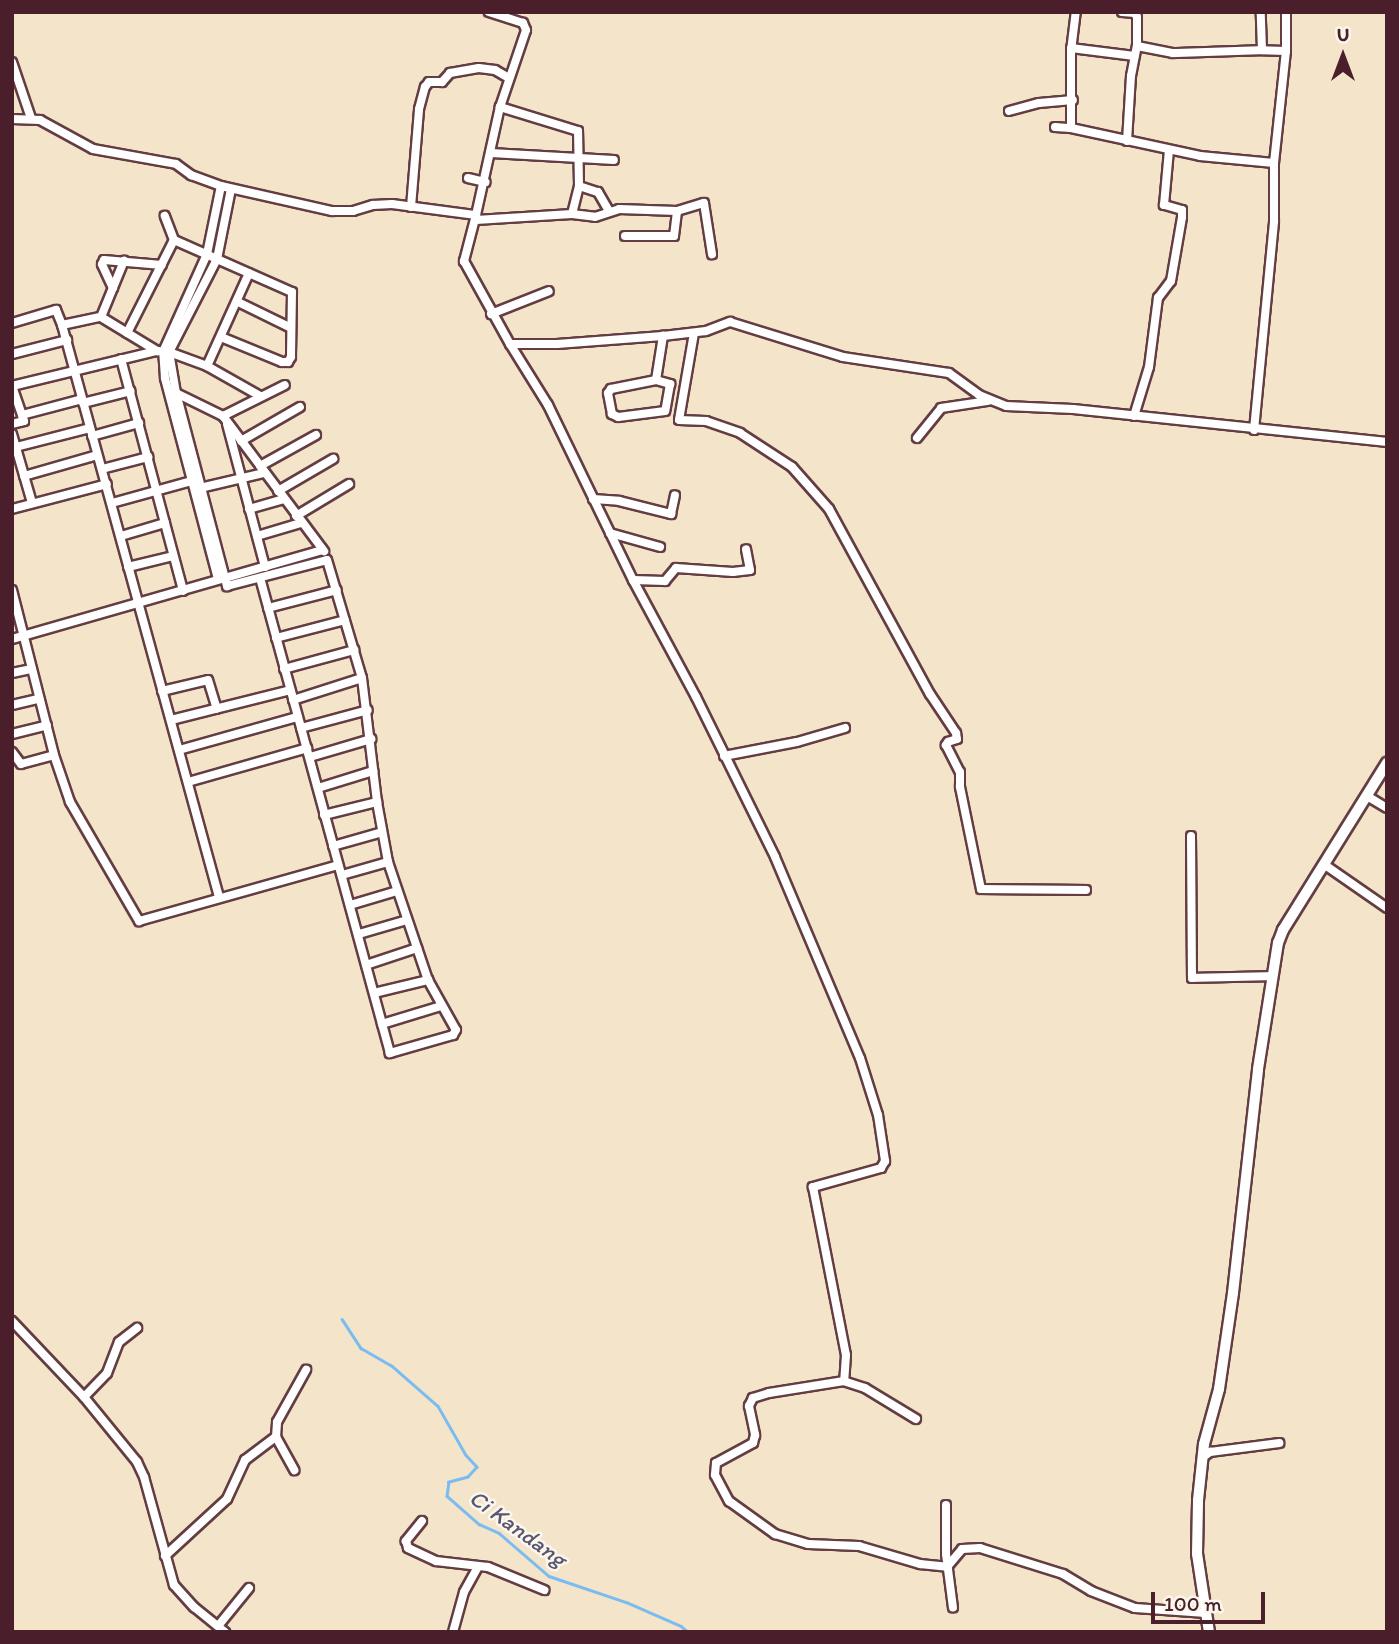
<!DOCTYPE html>
<style>
body{margin:0}
#map{position:relative;width:1399px;height:1644px;overflow:hidden;background:#f4e4ca;font-family:Itim,sans-serif}
div>[style]{position:absolute}
[style*='--x']{left:calc(var(--x)*1px);top:calc(var(--y)*1px);width:calc(var(--w)*1px);rotate:calc(var(--a)*1deg)}
.stream>*{height:2.5px;margin:-1.25px;padding:0 1.25px;transform-origin:1.25px;border-radius:1.25px;background:#7bbcf0}
.roads{filter:drop-shadow(2px 0 #643d43) drop-shadow(-2px 0 #643d43) drop-shadow(0 2px #643d43) drop-shadow(0 -2px #643d43)}
.minor>*{height:8px;margin:-4px;padding:0 4px;transform-origin:4px;border-radius:4px;background:#fff}
.major>*{height:10px;margin:-5px;padding:0 5px;transform-origin:5px;border-radius:5px;background:#fff}
span{translate:-50% -50%;white-space:nowrap;text-align:center;line-height:1.15;-webkit-text-stroke:5px #fbf7ec;paint-order:stroke}
.water-label{font-size:23px;color:#5b5670;font-style:italic}
.frame{position:absolute;inset:0;border:14px solid #4a1f2b;pointer-events:none}
.north{position:absolute;left:1308px;top:21px;width:70px;height:70px;-webkit-text-stroke:5px #fbf7ec;paint-order:stroke;rotate:0deg;font-size:19px;font-weight:700;line-height:28px;text-align:center;color:#4a1f2b}
.north::after{content:'';display:block;margin:auto;width:24px;height:32px;background:#4a1f2b;clip-path:polygon(50% 0,100% 100%,50% 72%,0 100%)}
.scale{position:absolute;left:1151px;top:1592px;width:114px;height:32px;box-sizing:border-box;border:4px solid #4a1f2b;border-top:0;padding-left:9px;font-size:21px;line-height:24px;white-space:nowrap;color:#4a1f2b;-webkit-text-stroke:5px #fbf7ec;paint-order:stroke}
</style>
<div id="map">
<div class="stream">
<div style="--x:342;--y:1319;--w:35;--a:57"></div>
<div style="--x:361;--y:1348;--w:34;--a:30"></div>
<div style="--x:391;--y:1365;--w:62;--a:41.1"></div>
<div style="--x:438;--y:1406;--w:56;--a:60.3"></div>
<div style="--x:466;--y:1455;--w:16;--a:47"></div>
<div style="--x:477;--y:1467;--w:13;--a:132"></div>
<div style="--x:468;--y:1477;--w:20;--a:165"></div>
<div style="--x:449;--y:1482;--w:14;--a:98"></div>
<div style="--x:447;--y:1496;--w:43;--a:41.2"></div>
<div style="--x:479;--y:1524;--w:22;--a:24"></div>
<div style="--x:499;--y:1533;--w:66;--a:40.7"></div>
<div style="--x:549;--y:1576;--w:81;--a:18.7"></div>
<div style="--x:626;--y:1602;--w:60;--a:23.6"></div>
<div style="--x:681;--y:1626;--w:9;--a:41"></div>
</div>
<div class="roads">
<div class="minor">
<div style="--x:1122;--y:12;--w:13;--a:4"></div>
<div style="--x:1135;--y:13;--w:4;--a:63"></div>
<div style="--x:1137;--y:17;--w:29;--a:90"></div>
<div style="--x:1286;--y:12;--w:39;--a:90"></div>
<div style="--x:1071;--y:48;--w:64;--a:7.2"></div>
<div style="--x:12;--y:62;--w:59;--a:71.3"></div>
<div style="--x:1009;--y:111;--w:31;--a:-15"></div>
<div style="--x:1039;--y:103;--w:34;--a:-5"></div>
<div style="--x:12;--y:119;--w:28;--a:2"></div>
<div style="--x:40;--y:120;--w:60;--a:28.7"></div>
<div style="--x:93;--y:149;--w:84;--a:10.2"></div>
<div style="--x:176;--y:164;--w:19;--a:36"></div>
<div style="--x:191;--y:175;--w:32;--a:20"></div>
<div style="--x:221;--y:186;--w:114;--a:12.7"></div>
<div style="--x:332;--y:211;--w:21;--a:0"></div>
<div style="--x:353;--y:211;--w:21;--a:-17"></div>
<div style="--x:373;--y:205;--w:19;--a:-3"></div>
<div style="--x:392;--y:204;--w:85;--a:7.5"></div>
<div style="--x:476;--y:215;--w:48;--a:104.6"></div>
<div style="--x:464;--y:261;--w:95;--a:61"></div>
<div style="--x:510;--y:344;--w:47;--a:0"></div>
<div style="--x:557;--y:344;--w:106;--a:-4.3"></div>
<div style="--x:663;--y:336;--w:43;--a:-6.6"></div>
<div style="--x:706;--y:331;--w:26;--a:-21"></div>
<div style="--x:730;--y:322;--w:118;--a:17.2"></div>
<div style="--x:843;--y:357;--w:107;--a:8.6"></div>
<div style="--x:949;--y:373;--w:37;--a:36"></div>
<div style="--x:979;--y:395;--w:29;--a:22"></div>
<div style="--x:1006;--y:406;--w:67;--a:2.6"></div>
<div style="--x:1073;--y:409;--w:316;--a:6"></div>
<div style="--x:1055;--y:127;--w:16;--a:4"></div>
<div style="--x:1071;--y:128;--w:132;--a:12.2"></div>
<div style="--x:1200;--y:156;--w:74;--a:5.4"></div>
<div style="--x:1071;--y:128;--w:77;--a:-90"></div>
<div style="--x:1071;--y:51;--w:39;--a:-83"></div>
<div style="--x:1127;--y:141;--w:65;--a:-86.5"></div>
<div style="--x:1131;--y:76;--w:31;--a:-79"></div>
<div style="--x:1137;--y:46;--w:37;--a:11"></div>
<div style="--x:1173;--y:53;--w:89;--a:-1.9"></div>
<div style="--x:491;--y:153;--w:123;--a:3.3"></div>
<div style="--x:468;--y:178;--w:18;--a:13"></div>
<div style="--x:579;--y:186;--w:20;--a:18"></div>
<div style="--x:598;--y:192;--w:22;--a:60"></div>
<div style="--x:231;--y:189;--w:71;--a:101.3"></div>
<div style="--x:217;--y:259;--w:105;--a:117.3"></div>
<div style="--x:169;--y:352;--w:40;--a:20.2"></div>
<div style="--x:207;--y:366;--w:61;--a:29.5"></div>
<div style="--x:411;--y:207;--w:98;--a:-85.3"></div>
<div style="--x:419;--y:109;--w:23;--a:-75"></div>
<div style="--x:425;--y:87;--w:6;--a:-51"></div>
<div style="--x:429;--y:82;--w:13;--a:0"></div>
<div style="--x:442;--y:82;--w:12;--a:-48"></div>
<div style="--x:450;--y:73;--w:29;--a:-10"></div>
<div style="--x:479;--y:68;--w:16;--a:7"></div>
<div style="--x:495;--y:70;--w:16;--a:30"></div>
<div style="--x:572;--y:214;--w:23;--a:7"></div>
<div style="--x:595;--y:217;--w:25;--a:-18"></div>
<div style="--x:619;--y:209;--w:58;--a:2"></div>
<div style="--x:677;--y:211;--w:28;--a:-17"></div>
<div style="--x:704;--y:203;--w:52;--a:81.1"></div>
<div style="--x:476;--y:215;--w:111;--a:-77.5"></div>
<div style="--x:500;--y:107;--w:81;--a:-71.3"></div>
<div style="--x:526;--y:30;--w:8;--a:-113"></div>
<div style="--x:523;--y:23;--w:36;--a:-162"></div>
<div style="--x:476;--y:220;--w:96;--a:-3.6"></div>
<div style="--x:572;--y:214;--w:29;--a:-76"></div>
<div style="--x:579;--y:186;--w:55;--a:-91"></div>
<div style="--x:578;--y:131;--w:82;--a:-162.9"></div>
<div style="--x:625;--y:236;--w:49;--a:0"></div>
<div style="--x:674;--y:236;--w:25;--a:-83"></div>
<div style="--x:174;--y:240;--w:129;--a:23.8"></div>
<div style="--x:292;--y:292;--w:65;--a:90.9"></div>
<div style="--x:291;--y:357;--w:6;--a:121"></div>
<div style="--x:288;--y:362;--w:6;--a:180"></div>
<div style="--x:282;--y:362;--w:66;--a:-157.7"></div>
<div style="--x:113;--y:288;--w:26;--a:-115"></div>
<div style="--x:102;--y:264;--w:4;--a:-63"></div>
<div style="--x:104;--y:260;--w:58;--a:4.9"></div>
<div style="--x:238;--y:302;--w:59;--a:26.1"></div>
<div style="--x:491;--y:314;--w:62;--a:-21.6"></div>
<div style="--x:101;--y:317;--w:61;--a:-67.7"></div>
<div style="--x:12;--y:323;--w:46;--a:-16.5"></div>
<div style="--x:56;--y:310;--w:16;--a:68"></div>
<div style="--x:62;--y:325;--w:40;--a:-12"></div>
<div style="--x:101;--y:317;--w:66;--a:31.3"></div>
<div style="--x:157;--y:351;--w:12;--a:5"></div>
<div style="--x:169;--y:352;--w:42;--a:80.3"></div>
<div style="--x:176;--y:393;--w:200;--a:75.2"></div>
<div style="--x:227;--y:586;--w:103;--a:-14.6"></div>
<div style="--x:327;--y:560;--w:123;--a:73.5"></div>
<div style="--x:362;--y:678;--w:125;--a:83.1"></div>
<div style="--x:377;--y:802;--w:61;--a:79.6"></div>
<div style="--x:388;--y:862;--w:125;--a:71.3"></div>
<div style="--x:428;--y:980;--w:57;--a:60.8"></div>
<div style="--x:456;--y:1030;--w:6;--a:121"></div>
<div style="--x:453;--y:1035;--w:66;--a:164.1"></div>
<div style="--x:390;--y:1053;--w:492;--a:-105.3"></div>
<div style="--x:62;--y:325;--w:593;--a:74.65"></div>
<div style="--x:127;--y:333;--w:104;--a:-63.2"></div>
<div style="--x:174;--y:240;--w:26;--a:-111"></div>
<div style="--x:694;--y:333;--w:88;--a:99.8"></div>
<div style="--x:679;--y:420;--w:27;--a:2"></div>
<div style="--x:706;--y:421;--w:36;--a:19"></div>
<div style="--x:740;--y:433;--w:62;--a:33.2"></div>
<div style="--x:792;--y:467;--w:56;--a:48.6"></div>
<div style="--x:829;--y:509;--w:211;--a:61.4"></div>
<div style="--x:930;--y:694;--w:47;--a:56.3"></div>
<div style="--x:956;--y:733;--w:6;--a:81"></div>
<div style="--x:957;--y:739;--w:9;--a:162"></div>
<div style="--x:948;--y:742;--w:4;--a:124"></div>
<div style="--x:946;--y:745;--w:30;--a:63"></div>
<div style="--x:960;--y:772;--w:15;--a:90"></div>
<div style="--x:960;--y:787;--w:104;--a:78.4"></div>
<div style="--x:981;--y:889;--w:105;--a:0.5"></div>
<div style="--x:510;--y:344;--w:72;--a:58.1"></div>
<div style="--x:548;--y:405;--w:195;--a:64.1"></div>
<div style="--x:633;--y:580;--w:133;--a:61.7"></div>
<div style="--x:696;--y:697;--w:178;--a:63.7"></div>
<div style="--x:775;--y:857;--w:218;--a:67.1"></div>
<div style="--x:860;--y:1058;--w:60;--a:72.5"></div>
<div style="--x:878;--y:1115;--w:47;--a:81.3"></div>
<div style="--x:885;--y:1161;--w:8;--a:120"></div>
<div style="--x:881;--y:1168;--w:71;--a:164.4"></div>
<div style="--x:813;--y:1187;--w:171;--a:78.9"></div>
<div style="--x:846;--y:1355;--w:26;--a:94"></div>
<div style="--x:12;--y:354;--w:57;--a:-14.3"></div>
<div style="--x:121;--y:359;--w:240;--a:75"></div>
<div style="--x:207;--y:366;--w:102;--a:-65.7"></div>
<div style="--x:656;--y:380;--w:15;--a:16"></div>
<div style="--x:670;--y:384;--w:27;--a:100"></div>
<div style="--x:665;--y:411;--w:47;--a:172.7"></div>
<div style="--x:618;--y:417;--w:7;--a:-153"></div>
<div style="--x:612;--y:414;--w:21;--a:-101"></div>
<div style="--x:608;--y:393;--w:5;--a:-53"></div>
<div style="--x:611;--y:389;--w:46;--a:-11.3"></div>
<div style="--x:656;--y:380;--w:45;--a:-81"></div>
<div style="--x:12;--y:386;--w:149;--a:-13.6"></div>
<div style="--x:12;--y:386;--w:37;--a:71"></div>
<div style="--x:24;--y:421;--w:12;--a:166"></div>
<div style="--x:176;--y:393;--w:52;--a:26.1"></div>
<div style="--x:223;--y:416;--w:169;--a:53.2"></div>
<div style="--x:83;--y:403;--w:49;--a:-14"></div>
<div style="--x:22;--y:415;--w:62;--a:-14.9"></div>
<div style="--x:223;--y:416;--w:69;--a:-26.6"></div>
<div style="--x:1134;--y:416;--w:51;--a:-73"></div>
<div style="--x:1149;--y:367;--w:70;--a:-82.6"></div>
<div style="--x:1158;--y:298;--w:21;--a:-53"></div>
<div style="--x:1171;--y:281;--w:65;--a:-80.2"></div>
<div style="--x:1182;--y:217;--w:7;--a:-90"></div>
<div style="--x:1182;--y:210;--w:19;--a:-164"></div>
<div style="--x:1164;--y:205;--w:55;--a:-84.8"></div>
<div style="--x:227;--y:424;--w:148;--a:75.1"></div>
<div style="--x:1254;--y:430;--w:210;--a:-84.5"></div>
<div style="--x:1274;--y:221;--w:58;--a:-90"></div>
<div style="--x:1274;--y:163;--w:113;--a:-83.9"></div>
<div style="--x:1286;--y:51;--w:24;--a:-178"></div>
<div style="--x:1262;--y:50;--w:38;--a:-92"></div>
<div style="--x:12;--y:434;--w:72;--a:73.8"></div>
<div style="--x:92;--y:436;--w:49;--a:-15.5"></div>
<div style="--x:917;--y:438;--w:38;--a:-51"></div>
<div style="--x:941;--y:408;--w:48;--a:-8.5"></div>
<div style="--x:241;--y:441;--w:68;--a:-30"></div>
<div style="--x:16;--y:447;--w:76;--a:-14.4"></div>
<div style="--x:260;--y:466;--w:64;--a:-29"></div>
<div style="--x:102;--y:469;--w:48;--a:-14.6"></div>
<div style="--x:24;--y:476;--w:76;--a:-16"></div>
<div style="--x:200;--y:488;--w:66;--a:-13.2"></div>
<div style="--x:278;--y:491;--w:64;--a:-30.2"></div>
<div style="--x:593;--y:499;--w:26;--a:4"></div>
<div style="--x:619;--y:501;--w:54;--a:14"></div>
<div style="--x:671;--y:514;--w:19;--a:-78"></div>
<div style="--x:112;--y:503;--w:83;--a:-15.4"></div>
<div style="--x:12;--y:509;--w:98;--a:-14.7"></div>
<div style="--x:249;--y:509;--w:35;--a:-16"></div>
<div style="--x:296;--y:516;--w:62;--a:-31.1"></div>
<div style="--x:610;--y:533;--w:52;--a:15.6"></div>
<div style="--x:121;--y:536;--w:46;--a:-16.5"></div>
<div style="--x:257;--y:536;--w:46;--a:-16.5"></div>
<div style="--x:128;--y:567;--w:46;--a:-13.7"></div>
<div style="--x:218;--y:579;--w:208;--a:-104.8"></div>
<div style="--x:165;--y:378;--w:26;--a:-94"></div>
<div style="--x:163;--y:352;--w:107;--a:-65.8"></div>
<div style="--x:207;--y:254;--w:69;--a:-78.4"></div>
<div style="--x:633;--y:580;--w:32;--a:2"></div>
<div style="--x:665;--y:581;--w:17;--a:-50"></div>
<div style="--x:676;--y:568;--w:57;--a:4"></div>
<div style="--x:733;--y:572;--w:17;--a:-7"></div>
<div style="--x:750;--y:570;--w:21;--a:-101"></div>
<div style="--x:12;--y:590;--w:170;--a:75.7"></div>
<div style="--x:54;--y:755;--w:50;--a:71.2"></div>
<div style="--x:70;--y:802;--w:138;--a:59.9"></div>
<div style="--x:139;--y:921;--w:207;--a:-15.7"></div>
<div style="--x:268;--y:608;--w:71;--a:-14.6"></div>
<div style="--x:276;--y:638;--w:71;--a:-14.6"></div>
<div style="--x:12;--y:639;--w:323;--a:-16"></div>
<div style="--x:284;--y:669;--w:73;--a:-15.2"></div>
<div style="--x:12;--y:673;--w:19;--a:-12"></div>
<div style="--x:162;--y:691;--w:47;--a:-13.4"></div>
<div style="--x:208;--y:680;--w:30;--a:73"></div>
<div style="--x:293;--y:700;--w:72;--a:-17.7"></div>
<div style="--x:12;--y:705;--w:28;--a:-13"></div>
<div style="--x:171;--y:720;--w:123;--a:-14.1"></div>
<div style="--x:301;--y:728;--w:69;--a:-15"></div>
<div style="--x:12;--y:734;--w:36;--a:-14"></div>
<div style="--x:179;--y:750;--w:123;--a:-15.6"></div>
<div style="--x:12;--y:752;--w:15;--a:53"></div>
<div style="--x:21;--y:764;--w:34;--a:-15"></div>
<div style="--x:724;--y:756;--w:74;--a:-10.9"></div>
<div style="--x:797;--y:742;--w:50;--a:-16.3"></div>
<div style="--x:310;--y:757;--w:64;--a:-16.4"></div>
<div style="--x:188;--y:782;--w:124;--a:-15.9"></div>
<div style="--x:318;--y:788;--w:58;--a:-17.2"></div>
<div style="--x:1367;--y:796;--w:23;--a:31"></div>
<div style="--x:324;--y:815;--w:55;--a:-13.8"></div>
<div style="--x:1191;--y:836;--w:142;--a:89.6"></div>
<div style="--x:1192;--y:978;--w:81;--a:-1.4"></div>
<div style="--x:333;--y:846;--w:51;--a:-15.9"></div>
<div style="--x:1325;--y:865;--w:75;--a:34.7"></div>
<div style="--x:342;--y:875;--w:48;--a:-15.8"></div>
<div style="--x:350;--y:905;--w:49;--a:-16.6"></div>
<div style="--x:359;--y:934;--w:50;--a:-16.3"></div>
<div style="--x:366;--y:965;--w:54;--a:-18.4"></div>
<div style="--x:374;--y:993;--w:56;--a:-13.5"></div>
<div style="--x:382;--y:1024;--w:62;--a:-17"></div>
<div style="--x:12;--y:1321;--w:105;--a:46.5"></div>
<div style="--x:84;--y:1397;--w:84;--a:50.8"></div>
<div style="--x:137;--y:1462;--w:17;--a:65"></div>
<div style="--x:144;--y:1477;--w:112;--a:74.5"></div>
<div style="--x:174;--y:1585;--w:30;--a:48"></div>
<div style="--x:194;--y:1607;--w:40;--a:39"></div>
<div style="--x:84;--y:1397;--w:33;--a:-46"></div>
<div style="--x:107;--y:1373;--w:33;--a:-69"></div>
<div style="--x:119;--y:1342;--w:23;--a:-38"></div>
<div style="--x:916;--y:1419;--w:60;--a:-148.7"></div>
<div style="--x:865;--y:1388;--w:22;--a:-162"></div>
<div style="--x:844;--y:1381;--w:76;--a:170.9"></div>
<div style="--x:769;--y:1393;--w:17;--a:163"></div>
<div style="--x:753;--y:1398;--w:9;--a:117"></div>
<div style="--x:749;--y:1406;--w:30;--a:78"></div>
<div style="--x:755;--y:1435;--w:8;--a:104"></div>
<div style="--x:753;--y:1443;--w:42;--a:151.6"></div>
<div style="--x:716;--y:1463;--w:12;--a:95"></div>
<div style="--x:715;--y:1475;--w:30;--a:62"></div>
<div style="--x:729;--y:1501;--w:57;--a:35.7"></div>
<div style="--x:775;--y:1534;--w:34;--a:17"></div>
<div style="--x:808;--y:1544;--w:51;--a:2.2"></div>
<div style="--x:859;--y:1546;--w:64;--a:16.4"></div>
<div style="--x:920;--y:1564;--w:27;--a:6"></div>
<div style="--x:276;--y:1437;--w:38;--a:61"></div>
<div style="--x:1203;--y:1457;--w:9;--a:-36"></div>
<div style="--x:1210;--y:1452;--w:70;--a:-7.4"></div>
<div style="--x:946;--y:1505;--w:49;--a:90"></div>
<div style="--x:946;--y:1554;--w:54;--a:82.6"></div>
<div style="--x:422;--y:1521;--w:26;--a:129"></div>
<div style="--x:406;--y:1541;--w:7;--a:74"></div>
<div style="--x:408;--y:1548;--w:31;--a:25"></div>
<div style="--x:436;--y:1561;--w:52;--a:6.6"></div>
<div style="--x:488;--y:1567;--w:61;--a:22.3"></div>
<div style="--x:165;--y:1556;--w:84;--a:-42.6"></div>
<div style="--x:227;--y:1499;--w:43;--a:-65.2"></div>
<div style="--x:245;--y:1460;--w:39;--a:-37"></div>
<div style="--x:276;--y:1437;--w:15;--a:-86"></div>
<div style="--x:277;--y:1422;--w:60;--a:-60.9"></div>
<div style="--x:947;--y:1567;--w:23;--a:-50"></div>
<div style="--x:962;--y:1549;--w:18;--a:-3"></div>
<div style="--x:980;--y:1548;--w:87;--a:17.4"></div>
<div style="--x:1063;--y:1574;--w:33;--a:31"></div>
<div style="--x:1091;--y:1591;--w:47;--a:21.1"></div>
<div style="--x:1135;--y:1608;--w:71;--a:4"></div>
<div style="--x:218;--y:1626;--w:49;--a:-50.8"></div>
<div style="--x:453;--y:1632;--w:41;--a:-74.6"></div>
<div style="--x:464;--y:1592;--w:29;--a:-61"></div>
</div>
<div class="major">
<div style="--x:1209;--y:1632;--w:79;--a:-98.7"></div>
<div style="--x:1197;--y:1554;--w:54;--a:-88.9"></div>
<div style="--x:1198;--y:1500;--w:56;--a:-83.9"></div>
<div style="--x:1204;--y:1444;--w:57;--a:-74.7"></div>
<div style="--x:1219;--y:1389;--w:97;--a:-81.7"></div>
<div style="--x:1233;--y:1293;--w:225;--a:-83.6"></div>
<div style="--x:1258;--y:1069;--w:128;--a:-81"></div>
<div style="--x:1278;--y:943;--w:14;--a:-69"></div>
<div style="--x:1283;--y:930;--w:197;--a:-58.1"></div>
</div>
</div>
<div class="water-label">
<span style="left:518px;top:1528px;rotate:36deg">Ci Kandang</span>
</div>
<div class="frame"></div>
<div class="north">U</div>
<div class="scale">100 m</div>
</div>
